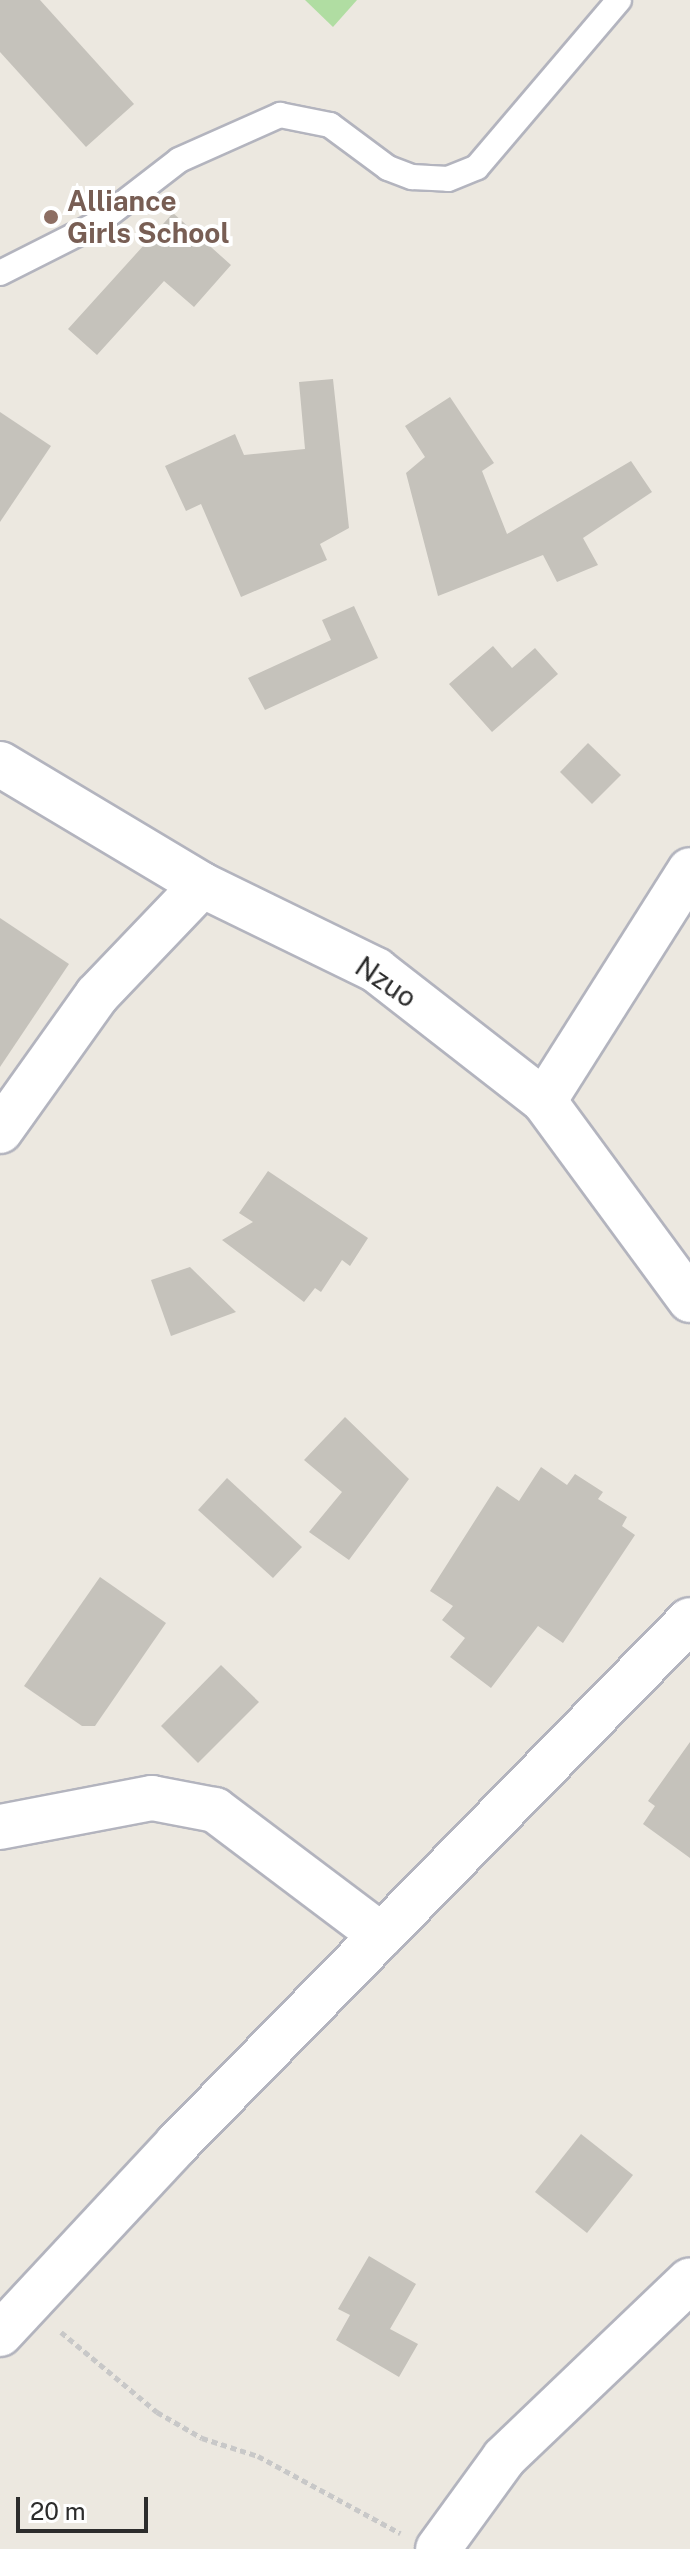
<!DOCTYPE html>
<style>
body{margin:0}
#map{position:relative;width:690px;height:2549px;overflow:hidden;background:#ece8e0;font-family:"Public Sans",sans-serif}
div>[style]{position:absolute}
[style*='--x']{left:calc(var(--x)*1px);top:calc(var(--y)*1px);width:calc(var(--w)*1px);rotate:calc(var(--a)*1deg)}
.green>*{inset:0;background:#b0dda2}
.building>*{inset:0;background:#c5c2bb}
.path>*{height:5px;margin-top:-2.5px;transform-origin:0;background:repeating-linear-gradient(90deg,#c8c8c8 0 6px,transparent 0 10px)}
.roads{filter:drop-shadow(2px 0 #b3b4be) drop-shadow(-2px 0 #b3b4be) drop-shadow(0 2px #b3b4be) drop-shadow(0 -2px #b3b4be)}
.lane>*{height:24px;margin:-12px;padding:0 12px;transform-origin:12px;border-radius:12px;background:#fff}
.street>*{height:44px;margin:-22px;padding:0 22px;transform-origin:22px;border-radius:22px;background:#fff}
.secondary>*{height:44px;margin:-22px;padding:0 22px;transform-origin:22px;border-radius:22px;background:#fff}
.dots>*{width:22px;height:22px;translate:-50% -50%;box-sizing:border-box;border:4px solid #fff;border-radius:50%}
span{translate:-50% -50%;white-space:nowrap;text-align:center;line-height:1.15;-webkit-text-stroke:8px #fff;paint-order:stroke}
.education-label{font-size:28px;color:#785e54;font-weight:700}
.left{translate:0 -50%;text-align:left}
.street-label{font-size:28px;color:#2c2c2c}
.scale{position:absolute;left:16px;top:2497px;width:132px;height:36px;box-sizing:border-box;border:4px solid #2c2c2c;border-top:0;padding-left:10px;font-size:24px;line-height:28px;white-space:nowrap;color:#2c2c2c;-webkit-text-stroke:6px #fff;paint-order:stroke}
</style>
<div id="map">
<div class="green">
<div style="clip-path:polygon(305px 0,357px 0,333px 27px)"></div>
</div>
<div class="building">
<div style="clip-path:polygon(0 0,40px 0,134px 104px,86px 147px,0 52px)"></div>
<div style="clip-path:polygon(173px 213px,231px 265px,194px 307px,164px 281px,97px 355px,68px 329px)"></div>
<div style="clip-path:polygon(333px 379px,349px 528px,320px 544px,327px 560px,241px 597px,201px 504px,186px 511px,165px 466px,235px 434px,244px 455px,305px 449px,299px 382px)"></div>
<div style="clip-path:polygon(450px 397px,494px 463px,482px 471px,507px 534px,631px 461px,652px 492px,583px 538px,598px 565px,557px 582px,543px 555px,438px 596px,406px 473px,425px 457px,405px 426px)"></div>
<div style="clip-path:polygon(0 412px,51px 446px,0 522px)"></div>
<div style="clip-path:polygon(354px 606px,378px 658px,265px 710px,248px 678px,331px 640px,322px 620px)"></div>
<div style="clip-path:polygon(493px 646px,512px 668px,535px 648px,558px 674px,492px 732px,449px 684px)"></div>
<div style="clip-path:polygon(588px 743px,621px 775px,592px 804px,560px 772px)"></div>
<div style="clip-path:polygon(0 918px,69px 964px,0 1067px)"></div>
<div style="clip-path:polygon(268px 1171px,368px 1238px,350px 1266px,342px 1260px,321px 1292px,315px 1288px,304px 1302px,222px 1240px,253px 1222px,239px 1213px)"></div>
<div style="clip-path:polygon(190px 1267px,236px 1312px,171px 1336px,151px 1280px)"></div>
<div style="clip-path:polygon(345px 1417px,409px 1479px,349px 1560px,309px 1532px,342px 1492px,304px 1460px)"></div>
<div style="clip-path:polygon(541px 1467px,567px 1485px,575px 1474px,603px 1492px,598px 1499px,627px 1517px,622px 1526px,635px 1535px,563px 1643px,538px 1626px,491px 1688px,450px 1657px,465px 1638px,442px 1620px,453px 1606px,430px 1591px,497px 1486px,519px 1501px)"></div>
<div style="clip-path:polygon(227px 1478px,302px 1547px,273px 1578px,198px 1510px)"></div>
<div style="clip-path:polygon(100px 1577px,166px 1623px,95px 1726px,82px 1726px,24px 1686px)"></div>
<div style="clip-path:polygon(221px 1665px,259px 1702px,198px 1763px,161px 1726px)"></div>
<div style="clip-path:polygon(690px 1742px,690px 1858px,643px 1824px,655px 1806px,648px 1801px)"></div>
<div style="clip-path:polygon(581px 2134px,633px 2175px,587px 2233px,535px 2192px)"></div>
<div style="clip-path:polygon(369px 2256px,416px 2284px,390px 2329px,418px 2344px,399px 2377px,336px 2340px,350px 2315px,338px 2309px)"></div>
</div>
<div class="path">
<div style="--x:61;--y:2332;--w:125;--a:39.8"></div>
<div style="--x:157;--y:2412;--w:52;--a:30"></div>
<div style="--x:202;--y:2438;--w:59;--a:17.8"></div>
<div style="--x:258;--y:2456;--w:162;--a:28.5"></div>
</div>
<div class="roads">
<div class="lane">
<div style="--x:0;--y:273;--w:106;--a:-26.8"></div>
<div style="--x:95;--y:225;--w:106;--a:-37.7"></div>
<div style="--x:179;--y:160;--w:111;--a:-24"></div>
<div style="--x:280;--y:115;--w:51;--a:11.3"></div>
<div style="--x:330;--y:125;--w:72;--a:36.6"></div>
<div style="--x:388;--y:168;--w:26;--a:21"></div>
<div style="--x:412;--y:177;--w:36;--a:3"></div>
<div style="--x:448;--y:179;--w:31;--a:-22"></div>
<div style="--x:477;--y:167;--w:219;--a:-49.6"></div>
</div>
<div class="street">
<div style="--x:544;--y:1101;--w:273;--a:-57.7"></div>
<div style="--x:0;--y:1131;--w:167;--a:-54.5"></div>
<div style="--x:97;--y:995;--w:152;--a:-46.3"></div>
<div style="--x:0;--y:1827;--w:155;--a:-10.8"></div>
<div style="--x:152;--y:1798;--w:64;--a:10.8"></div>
<div style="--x:215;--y:1810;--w:208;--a:37"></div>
<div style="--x:0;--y:2334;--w:260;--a:-47"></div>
<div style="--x:177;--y:2144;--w:733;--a:-45.61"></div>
<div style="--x:438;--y:2549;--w:112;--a:-54"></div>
<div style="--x:504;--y:2458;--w:257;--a:-43.7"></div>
</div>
<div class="secondary">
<div style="--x:0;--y:764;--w:235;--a:30.9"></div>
<div style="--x:202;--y:885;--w:194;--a:26"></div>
<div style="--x:376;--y:970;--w:213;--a:37.9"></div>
<div style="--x:544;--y:1101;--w:247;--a:53.7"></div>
</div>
</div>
<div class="dots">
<div style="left:51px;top:217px;background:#8d6e63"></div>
</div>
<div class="education-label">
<span class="left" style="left:67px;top:217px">Alliance<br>Girls School</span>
</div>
<div class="street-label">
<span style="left:386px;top:982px;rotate:34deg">Nzuo</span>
</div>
<div class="scale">20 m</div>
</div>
